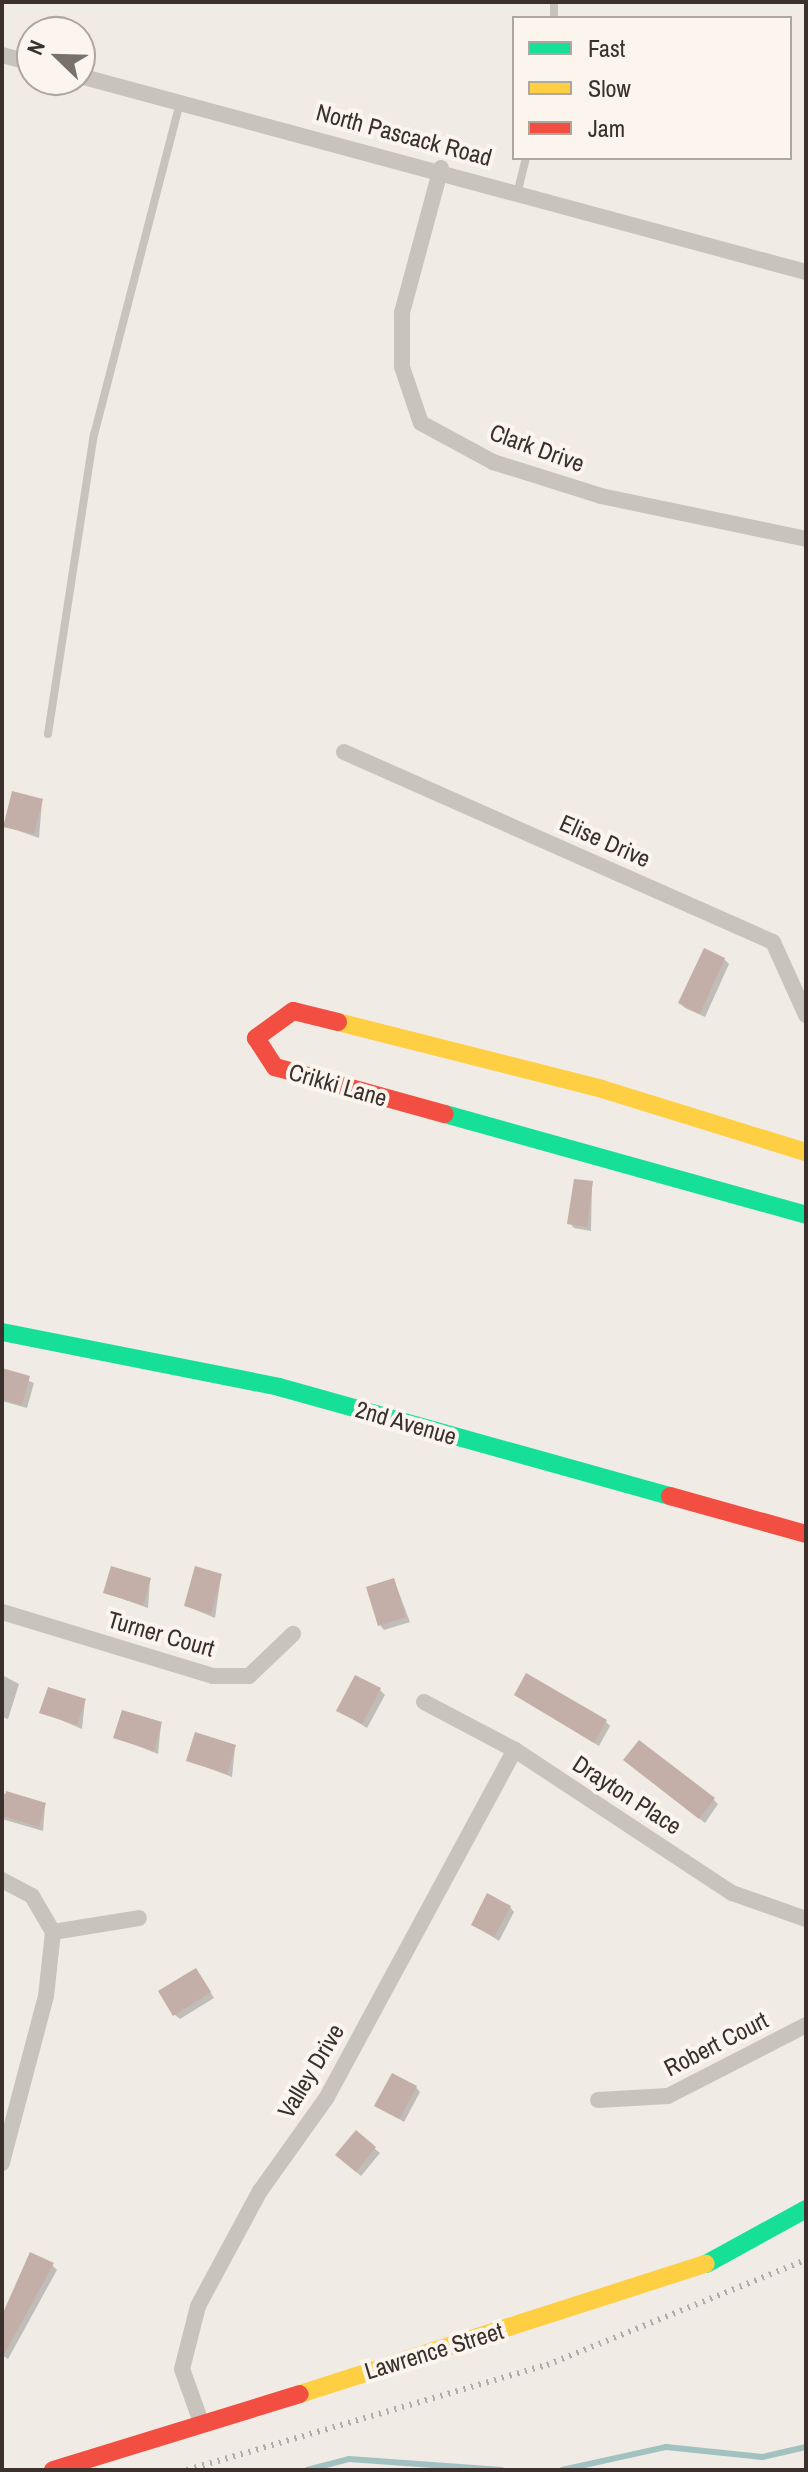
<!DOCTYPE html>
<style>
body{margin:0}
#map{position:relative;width:808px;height:2472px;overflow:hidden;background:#f0ebe5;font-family:"Archivo Narrow",sans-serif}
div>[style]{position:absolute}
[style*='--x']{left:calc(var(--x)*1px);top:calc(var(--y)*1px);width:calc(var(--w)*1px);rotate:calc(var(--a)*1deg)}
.shadow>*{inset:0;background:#0003}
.stream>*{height:6px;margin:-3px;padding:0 3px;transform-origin:3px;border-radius:3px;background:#a1c2c1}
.building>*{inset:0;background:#c3afa7}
.lane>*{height:8px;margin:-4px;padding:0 4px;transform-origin:4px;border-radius:4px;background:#c9c3be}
.street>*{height:16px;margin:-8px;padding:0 8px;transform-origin:8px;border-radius:8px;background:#c9c3be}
.fast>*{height:18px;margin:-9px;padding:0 9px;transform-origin:9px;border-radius:9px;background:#16e098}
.slow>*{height:18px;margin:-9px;padding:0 9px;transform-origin:9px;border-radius:9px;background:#ffcf43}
.jam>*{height:18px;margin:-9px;padding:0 9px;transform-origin:9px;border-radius:9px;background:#f24e42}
.rail>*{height:6px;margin-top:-3px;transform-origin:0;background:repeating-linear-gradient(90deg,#b1aca8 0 2px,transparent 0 8px)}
span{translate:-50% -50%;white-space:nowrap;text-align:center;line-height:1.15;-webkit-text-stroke:8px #fbf5ee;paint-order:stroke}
.street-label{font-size:24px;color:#3b302b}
.frame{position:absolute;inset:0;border:4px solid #3b302b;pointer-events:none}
.legend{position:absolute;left:512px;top:16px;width:280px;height:144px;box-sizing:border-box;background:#fbf5ee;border:2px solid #aea6a0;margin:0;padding:10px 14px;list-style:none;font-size:24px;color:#3b302b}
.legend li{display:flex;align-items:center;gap:16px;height:40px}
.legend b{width:40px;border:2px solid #aea6a0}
.north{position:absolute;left:16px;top:16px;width:80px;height:80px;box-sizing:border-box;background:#fbf5ee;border:2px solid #aea6a0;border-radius:50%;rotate:293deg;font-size:22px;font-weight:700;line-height:32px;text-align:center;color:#3b302b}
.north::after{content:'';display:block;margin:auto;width:28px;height:36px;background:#7a716c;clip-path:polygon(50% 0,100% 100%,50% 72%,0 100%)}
</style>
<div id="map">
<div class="shadow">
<div style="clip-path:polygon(42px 801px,39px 838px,5px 826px)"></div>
<div style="clip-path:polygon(724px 959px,729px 964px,705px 1017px,685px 1008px,680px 1003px)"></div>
<div style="clip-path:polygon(592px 1183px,591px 1231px,574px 1228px,570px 1223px)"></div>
<div style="clip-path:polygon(2px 1370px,34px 1383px,27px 1408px,2px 1401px)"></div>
<div style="clip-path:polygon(221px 1576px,215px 1618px,186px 1606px)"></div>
<div style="clip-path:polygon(150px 1579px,148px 1608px,106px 1593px)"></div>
<div style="clip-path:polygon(394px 1580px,410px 1622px,384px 1630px,380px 1625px)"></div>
<div style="clip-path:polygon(2px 1675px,19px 1684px,8px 1719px,2px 1717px)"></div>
<div style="clip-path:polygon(380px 1690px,385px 1695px,367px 1728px,338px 1710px)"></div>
<div style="clip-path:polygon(517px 1695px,605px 1721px,610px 1726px,599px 1746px)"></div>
<div style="clip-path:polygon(85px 1701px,82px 1729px,42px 1712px)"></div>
<div style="clip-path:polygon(161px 1724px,158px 1754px,115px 1737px)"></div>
<div style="clip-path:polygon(235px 1747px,232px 1777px,188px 1760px)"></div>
<div style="clip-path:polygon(631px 1764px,714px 1800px,718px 1804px,705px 1823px)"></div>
<div style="clip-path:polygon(2px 1793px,45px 1805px,43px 1831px,2px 1819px)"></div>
<div style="clip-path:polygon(510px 1907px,514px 1912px,499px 1941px,473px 1924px)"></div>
<div style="clip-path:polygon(196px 1970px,214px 1998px,180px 2019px,175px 2015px)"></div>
<div style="clip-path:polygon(416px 2087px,420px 2092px,404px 2122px,377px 2105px)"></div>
<div style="clip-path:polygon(356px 2133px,380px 2153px,361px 2176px,342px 2160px)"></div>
<div style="clip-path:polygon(52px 2265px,57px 2270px,8px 2359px,2px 2355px,2px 2315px)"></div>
</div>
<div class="stream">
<div style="--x:307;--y:2470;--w:43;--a:-14.7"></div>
<div style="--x:349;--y:2459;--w:153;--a:4.1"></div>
<div style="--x:562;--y:2470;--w:107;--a:-12.5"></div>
<div style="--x:666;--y:2447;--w:97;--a:5.9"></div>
<div style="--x:762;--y:2457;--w:45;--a:-12.8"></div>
</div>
<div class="building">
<div style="clip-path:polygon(12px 791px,43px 799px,34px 834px,3px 827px)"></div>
<div style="clip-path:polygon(704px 948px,725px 958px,700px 1014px,678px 1003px)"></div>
<div style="clip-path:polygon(574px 1179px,593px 1181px,587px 1227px,567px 1224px)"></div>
<div style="clip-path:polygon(2px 1368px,30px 1376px,22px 1405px,2px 1399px)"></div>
<div style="clip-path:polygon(111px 1566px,151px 1578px,143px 1605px,103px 1593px)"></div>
<div style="clip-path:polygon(195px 1566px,222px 1574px,211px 1614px,184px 1606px)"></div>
<div style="clip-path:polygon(394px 1578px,406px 1617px,378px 1626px,366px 1587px)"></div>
<div style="clip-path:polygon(526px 1673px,607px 1720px,594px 1743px,514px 1695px)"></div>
<div style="clip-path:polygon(355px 1675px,381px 1688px,362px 1724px,336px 1711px)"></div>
<div style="clip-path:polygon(48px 1687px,86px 1699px,77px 1725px,39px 1713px)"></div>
<div style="clip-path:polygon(122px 1710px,162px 1722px,154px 1751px,113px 1738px)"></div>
<div style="clip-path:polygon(195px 1732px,236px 1745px,227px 1774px,186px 1761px)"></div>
<div style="clip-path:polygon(639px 1740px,715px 1798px,699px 1819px,623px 1760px)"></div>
<div style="clip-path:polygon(6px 1791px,46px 1803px,39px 1827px,2px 1816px)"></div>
<div style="clip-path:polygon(487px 1893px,511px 1906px,494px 1937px,471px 1925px)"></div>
<div style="clip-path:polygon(196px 1968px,211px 1992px,173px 2016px,158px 1991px)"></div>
<div style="clip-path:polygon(392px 2073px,417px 2086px,399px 2119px,374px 2106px)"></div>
<div style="clip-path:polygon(356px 2130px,376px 2147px,356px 2172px,335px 2155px)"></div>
<div style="clip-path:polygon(30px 2252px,54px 2263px,2px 2358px,2px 2315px)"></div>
</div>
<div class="lane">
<div style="--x:554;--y:2;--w:16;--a:90"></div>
<div style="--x:518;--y:190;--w:33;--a:-76"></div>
<div style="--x:48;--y:734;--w:303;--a:-81.3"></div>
<div style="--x:94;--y:435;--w:344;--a:-75.5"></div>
</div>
<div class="street">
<div style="--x:2;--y:55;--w:31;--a:15"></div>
<div style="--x:80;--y:76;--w:752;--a:15.11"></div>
<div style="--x:441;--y:168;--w:150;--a:105.1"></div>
<div style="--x:402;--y:313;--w:54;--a:90"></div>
<div style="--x:402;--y:367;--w:59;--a:71.3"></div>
<div style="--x:421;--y:423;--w:82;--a:28.4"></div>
<div style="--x:493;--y:462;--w:113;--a:17.5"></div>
<div style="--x:601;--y:496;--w:209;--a:11.8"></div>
<div style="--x:344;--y:752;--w:469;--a:23.9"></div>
<div style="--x:773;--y:942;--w:80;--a:65.7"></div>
<div style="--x:2;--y:1612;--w:220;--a:16.9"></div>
<div style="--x:213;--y:1676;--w:36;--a:0"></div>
<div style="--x:249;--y:1676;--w:61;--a:-43.7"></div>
<div style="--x:424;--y:1702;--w:103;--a:27.8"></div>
<div style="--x:515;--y:1750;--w:260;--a:33.4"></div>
<div style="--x:732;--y:1893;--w:78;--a:19.4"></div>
<div style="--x:2;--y:1880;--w:34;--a:28"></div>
<div style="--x:32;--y:1896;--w:42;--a:59.7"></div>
<div style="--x:53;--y:1932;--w:64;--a:96.2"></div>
<div style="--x:46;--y:1996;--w:173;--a:104.8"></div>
<div style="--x:53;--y:1932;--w:87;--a:-9.2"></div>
<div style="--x:598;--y:2100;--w:70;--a:-3.3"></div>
<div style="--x:668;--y:2096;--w:155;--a:-27.2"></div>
<div style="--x:201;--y:2422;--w:56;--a:-109.7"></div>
<div style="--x:182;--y:2369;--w:65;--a:-75.7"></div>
<div style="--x:198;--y:2306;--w:131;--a:-61.7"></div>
<div style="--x:260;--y:2191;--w:115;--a:-54.5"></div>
<div style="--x:327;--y:2097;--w:395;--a:-61.6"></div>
</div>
<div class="fast">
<div style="--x:445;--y:1114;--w:375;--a:15.6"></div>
<div style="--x:2;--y:1332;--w:282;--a:11.2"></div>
<div style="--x:279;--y:1387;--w:406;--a:15.6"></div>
<div style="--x:706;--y:2264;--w:114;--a:-28.8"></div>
</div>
<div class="slow">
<div style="--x:338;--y:1022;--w:272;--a:14.2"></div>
<div style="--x:602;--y:1089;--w:214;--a:17.2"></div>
<div style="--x:300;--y:2394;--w:426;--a:-17.8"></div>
</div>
<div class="jam">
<div style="--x:338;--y:1022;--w:46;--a:-166.3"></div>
<div style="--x:293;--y:1011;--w:46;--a:143.9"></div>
<div style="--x:256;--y:1038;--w:35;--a:57"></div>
<div style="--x:275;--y:1067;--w:176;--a:15.5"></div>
<div style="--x:670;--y:1496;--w:141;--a:15.6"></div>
<div style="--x:53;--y:2470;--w:258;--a:-17.1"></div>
</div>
<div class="rail">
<div style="--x:187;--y:2470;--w:375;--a:-16.3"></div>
<div style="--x:547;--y:2365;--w:279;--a:-22.1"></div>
</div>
<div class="street-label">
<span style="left:404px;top:135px;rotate:15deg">North Pascack Road</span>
<span style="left:537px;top:448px;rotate:20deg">Clark Drive</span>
<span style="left:605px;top:841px;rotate:24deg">Elise Drive</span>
<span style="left:338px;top:1085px;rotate:16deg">Crikki Lane</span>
<span style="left:406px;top:1423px;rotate:16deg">2nd Avenue</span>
<span style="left:161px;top:1634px;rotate:16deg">Turner Court</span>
<span style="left:627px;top:1795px;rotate:33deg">Drayton Place</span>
<span style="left:716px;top:2044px;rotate:-27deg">Robert Court</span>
<span style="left:311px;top:2071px;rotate:-59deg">Valley Drive</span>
<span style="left:434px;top:2351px;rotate:-17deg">Lawrence Street</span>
</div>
<div class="frame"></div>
<ul class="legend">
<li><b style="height:10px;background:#16e098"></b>Fast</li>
<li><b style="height:10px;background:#ffcf43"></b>Slow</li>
<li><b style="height:10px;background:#f24e42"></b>Jam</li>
</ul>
<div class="north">N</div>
</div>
